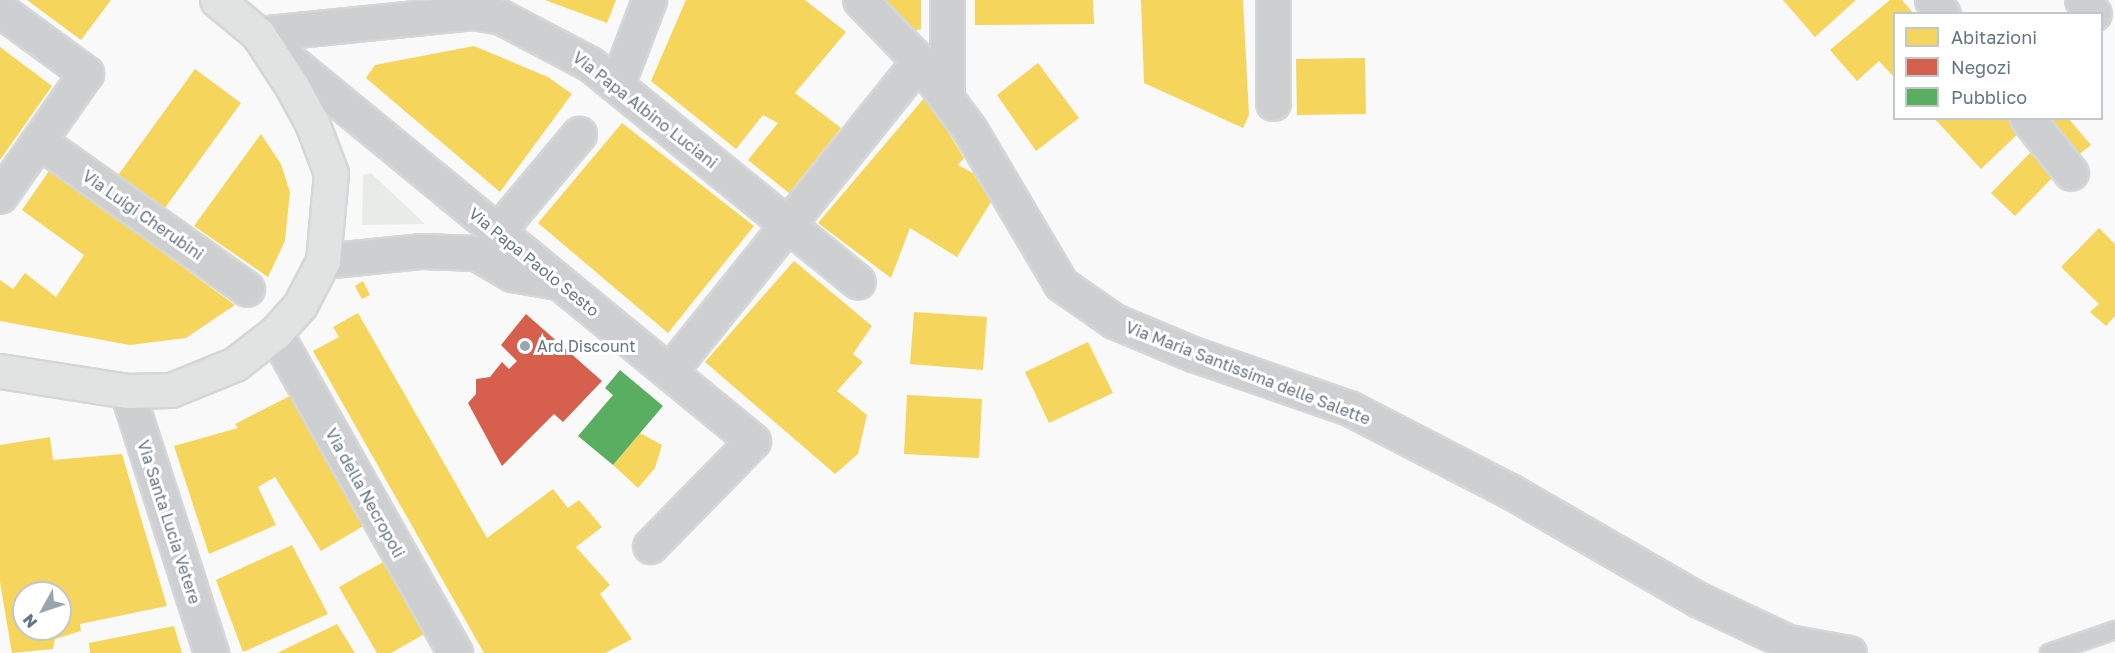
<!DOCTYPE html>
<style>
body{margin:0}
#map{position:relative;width:2115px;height:653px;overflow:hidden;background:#f9f9f9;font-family:"Golos Text",sans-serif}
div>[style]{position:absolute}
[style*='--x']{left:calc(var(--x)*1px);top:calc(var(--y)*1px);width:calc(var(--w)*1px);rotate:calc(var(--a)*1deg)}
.green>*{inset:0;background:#e8ebe6}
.homes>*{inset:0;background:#f6d55c}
.shops>*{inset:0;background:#d6604d}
.public>*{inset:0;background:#5aae61}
.roads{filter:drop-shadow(2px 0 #d5d6d7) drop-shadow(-2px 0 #d5d6d7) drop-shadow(0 2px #d5d6d7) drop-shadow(0 -2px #d5d6d7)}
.service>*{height:16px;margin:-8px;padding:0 8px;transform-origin:8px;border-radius:8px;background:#cecfd0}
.minor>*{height:33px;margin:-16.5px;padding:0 16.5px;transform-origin:16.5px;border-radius:16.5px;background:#cecfd0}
.secondary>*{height:33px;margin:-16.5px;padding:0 16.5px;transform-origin:16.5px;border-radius:16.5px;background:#e1e2e2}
.dots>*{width:16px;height:16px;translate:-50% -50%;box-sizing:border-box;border:3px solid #fff;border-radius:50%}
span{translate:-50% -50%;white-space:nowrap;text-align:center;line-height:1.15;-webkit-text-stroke:6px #fff;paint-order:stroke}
.street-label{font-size:16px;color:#657683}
.poi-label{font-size:16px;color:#657683}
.left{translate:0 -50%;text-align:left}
.legend{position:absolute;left:1893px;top:12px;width:210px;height:108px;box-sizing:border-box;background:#fff;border:2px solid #c1c8cd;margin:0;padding:8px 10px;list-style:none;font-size:18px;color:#657683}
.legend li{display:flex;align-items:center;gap:12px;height:30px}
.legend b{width:30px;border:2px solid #c1c8cd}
.north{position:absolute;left:12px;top:581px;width:60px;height:60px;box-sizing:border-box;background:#fff;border:2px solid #c1c8cd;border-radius:50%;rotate:230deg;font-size:16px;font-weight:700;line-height:24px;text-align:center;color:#657683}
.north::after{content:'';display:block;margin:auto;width:21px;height:27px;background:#99a4ac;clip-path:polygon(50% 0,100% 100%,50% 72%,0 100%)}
</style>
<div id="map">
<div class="green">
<div style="clip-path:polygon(371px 173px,425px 224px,362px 225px,363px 175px)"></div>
</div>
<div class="homes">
<div style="clip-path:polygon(27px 0,111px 0,81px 40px)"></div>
<div style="clip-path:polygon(545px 0,616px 0,607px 23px)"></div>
<div style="clip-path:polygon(686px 0,805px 0,846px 32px,795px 93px,841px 128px,789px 193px,748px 160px,778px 123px,763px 115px,736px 149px,651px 81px)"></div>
<div style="clip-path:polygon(886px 0,921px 0,921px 29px,914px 31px)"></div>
<div style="clip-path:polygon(975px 0,1093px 0,1094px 24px,975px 25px)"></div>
<div style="clip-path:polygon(1141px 0,1243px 0,1249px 115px,1243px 128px,1144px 83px)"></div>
<div style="clip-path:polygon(1783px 0,1856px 0,1815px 37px)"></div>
<div style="clip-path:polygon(1890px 0,1902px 0,1914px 14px,1894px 14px,1894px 77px,1879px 61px,1857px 81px,1830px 50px)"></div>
<div style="clip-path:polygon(474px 46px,548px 77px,572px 94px,500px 192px,366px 78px,375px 65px)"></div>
<div style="clip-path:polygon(0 47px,52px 86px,0 160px)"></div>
<div style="clip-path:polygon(1365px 58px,1366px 114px,1297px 115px,1296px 59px)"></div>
<div style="clip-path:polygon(1038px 63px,1079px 118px,1036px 151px,997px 95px)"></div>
<div style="clip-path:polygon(195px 69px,241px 103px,162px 212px,116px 178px)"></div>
<div style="clip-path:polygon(926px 96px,964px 158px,958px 165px,973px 173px,991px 202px,957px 257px,910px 228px,891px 278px,818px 223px)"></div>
<div style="clip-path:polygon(1934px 118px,2011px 118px,2022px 130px,1981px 169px)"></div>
<div style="clip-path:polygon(2041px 118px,2068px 118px,2091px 145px,2074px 158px)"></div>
<div style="clip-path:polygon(622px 123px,754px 226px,668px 333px,538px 223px)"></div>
<div style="clip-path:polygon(261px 134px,281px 164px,290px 192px,285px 241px,268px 277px,194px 226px)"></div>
<div style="clip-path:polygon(2030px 153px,2054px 176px,2015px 216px,1991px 193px)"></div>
<div style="clip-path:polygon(49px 171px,129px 228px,235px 305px,186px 338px,130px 345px,0 321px,0 280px,13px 289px,25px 273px,56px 297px,84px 255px,22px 210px)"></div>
<div style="clip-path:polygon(2099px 228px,2115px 244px,2115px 316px,2106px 326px,2090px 312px,2099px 304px,2061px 267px)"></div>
<div style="clip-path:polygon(794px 261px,872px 326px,853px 354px,863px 362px,837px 391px,867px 415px,858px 454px,835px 474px,705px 362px)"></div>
<div style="clip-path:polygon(363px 281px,370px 295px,362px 299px,355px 286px)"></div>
<div style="clip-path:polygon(914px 312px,987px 317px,983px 370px,910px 364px)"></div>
<div style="clip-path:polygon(358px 313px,487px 538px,553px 489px,568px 508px,579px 500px,602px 527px,576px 547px,610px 585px,600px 594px,632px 639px,605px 653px,484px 653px,313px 351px,339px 337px,333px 327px)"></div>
<div style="clip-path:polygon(1088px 342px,1113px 393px,1049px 423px,1025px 372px)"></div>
<div style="clip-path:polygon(907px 395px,982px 399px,979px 458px,904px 454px)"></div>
<div style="clip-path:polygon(290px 396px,365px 525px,321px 551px,275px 477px,258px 487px,276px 525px,209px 554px,174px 446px,238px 428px,235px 424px)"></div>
<div style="clip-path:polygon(640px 433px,662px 445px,655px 468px,638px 488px,613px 465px)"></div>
<div style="clip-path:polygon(evenodd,50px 437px,53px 460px,122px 454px,167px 606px,80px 624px,81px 631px,55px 639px,53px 649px,12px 653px,0 582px,0 445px,50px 437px,24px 593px,60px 593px,60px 629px,24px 629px,24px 593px)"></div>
<div style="clip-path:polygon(292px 545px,328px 614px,243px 652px,216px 580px)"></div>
<div style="clip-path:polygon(385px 561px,426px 633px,391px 653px,377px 653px,339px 587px)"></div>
<div style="clip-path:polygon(337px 624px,355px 653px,277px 653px)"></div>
<div style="clip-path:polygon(174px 626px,182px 653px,90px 653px,89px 643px)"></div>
</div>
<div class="shops">
<div style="clip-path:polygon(526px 314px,602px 381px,563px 422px,554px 414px,502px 466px,468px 403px,476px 394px,476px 379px,490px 377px,502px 362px,509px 369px,517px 361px,501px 345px)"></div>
</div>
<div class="public">
<div style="clip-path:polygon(620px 370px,663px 406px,613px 465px,578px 436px,613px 395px,605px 388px)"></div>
</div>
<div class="roads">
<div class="service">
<div style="--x:2049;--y:653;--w:70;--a:-19.2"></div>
</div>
<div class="minor">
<div style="--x:860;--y:0;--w:85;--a:46"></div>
<div style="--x:919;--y:61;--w:86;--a:53.5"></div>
<div style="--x:970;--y:130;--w:179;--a:59.4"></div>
<div style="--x:1061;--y:284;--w:65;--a:34.9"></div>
<div style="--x:1114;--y:321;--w:86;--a:22.7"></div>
<div style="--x:1193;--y:354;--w:165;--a:19.1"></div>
<div style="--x:1349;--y:408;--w:181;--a:27.3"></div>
<div style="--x:1510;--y:491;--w:216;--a:30"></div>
<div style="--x:1697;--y:599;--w:101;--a:25.3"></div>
<div style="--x:1788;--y:642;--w:62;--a:10.2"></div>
<div style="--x:1273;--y:0;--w:103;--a:90"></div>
<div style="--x:1932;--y:0;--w:18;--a:52"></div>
<div style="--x:2082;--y:0;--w:18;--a:49"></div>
<div style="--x:0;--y:10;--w:107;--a:36.2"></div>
<div style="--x:86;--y:73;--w:150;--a:125"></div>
<div style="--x:258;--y:34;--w:216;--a:-5.8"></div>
<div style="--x:473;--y:12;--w:28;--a:10"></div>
<div style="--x:501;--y:17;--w:101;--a:27.8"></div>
<div style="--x:590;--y:64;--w:345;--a:39.1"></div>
<div style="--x:268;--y:43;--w:627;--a:39.37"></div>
<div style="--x:753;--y:441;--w:147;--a:134.4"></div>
<div style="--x:617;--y:84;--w:90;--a:-69.1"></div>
<div style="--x:947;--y:99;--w:99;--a:-90"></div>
<div style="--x:2027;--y:118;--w:70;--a:51.3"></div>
<div style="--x:39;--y:141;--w:255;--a:35.4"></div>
<div style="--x:497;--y:232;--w:128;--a:-50.1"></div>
<div style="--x:323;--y:261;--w:100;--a:-5.8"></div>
<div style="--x:422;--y:251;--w:54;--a:2.1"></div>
<div style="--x:476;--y:253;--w:42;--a:30.3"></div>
<div style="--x:512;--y:274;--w:46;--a:10.1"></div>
<div style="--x:275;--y:333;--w:367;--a:60.6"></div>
<div style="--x:669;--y:372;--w:399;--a:-51.2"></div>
<div style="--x:127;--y:391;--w:275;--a:72.2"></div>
</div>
<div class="secondary">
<div style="--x:0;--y:371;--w:129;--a:8.9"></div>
<div style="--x:127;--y:391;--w:44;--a:-1.3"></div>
<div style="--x:171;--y:390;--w:69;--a:-22.1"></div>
<div style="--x:235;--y:364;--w:51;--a:-37.8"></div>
<div style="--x:275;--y:333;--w:38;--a:-48"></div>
<div style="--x:300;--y:305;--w:50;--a:-62.4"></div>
<div style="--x:323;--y:261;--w:88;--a:-84.8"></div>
<div style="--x:331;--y:173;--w:53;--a:-110.8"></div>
<div style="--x:312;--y:123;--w:42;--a:-118.4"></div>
<div style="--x:292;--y:86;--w:62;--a:-123.2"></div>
<div style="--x:258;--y:34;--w:53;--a:-140.3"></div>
</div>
</div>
<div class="dots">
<div style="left:525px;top:346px;background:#99a4ac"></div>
</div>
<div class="street-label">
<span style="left:645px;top:110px;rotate:38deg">Via Papa Albino Luciani</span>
<span style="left:143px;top:215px;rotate:35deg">Via Luigi Cherubini</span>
<span style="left:534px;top:262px;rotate:39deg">Via Papa Paolo Sesto</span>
<span style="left:1248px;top:373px;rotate:21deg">Via Maria Santissima delle Salette</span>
<span style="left:365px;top:493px;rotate:61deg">Via della Necropoli</span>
<span style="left:169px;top:522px;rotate:72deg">Via Santa Lucia Vetere</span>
</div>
<div class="poi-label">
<span class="left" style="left:537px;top:346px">Ard Discount</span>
</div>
<ul class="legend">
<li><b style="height:16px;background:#f6d55c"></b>Abitazioni</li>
<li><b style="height:16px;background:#d6604d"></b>Negozi</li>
<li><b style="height:16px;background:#5aae61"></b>Pubblico</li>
</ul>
<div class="north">N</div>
</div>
